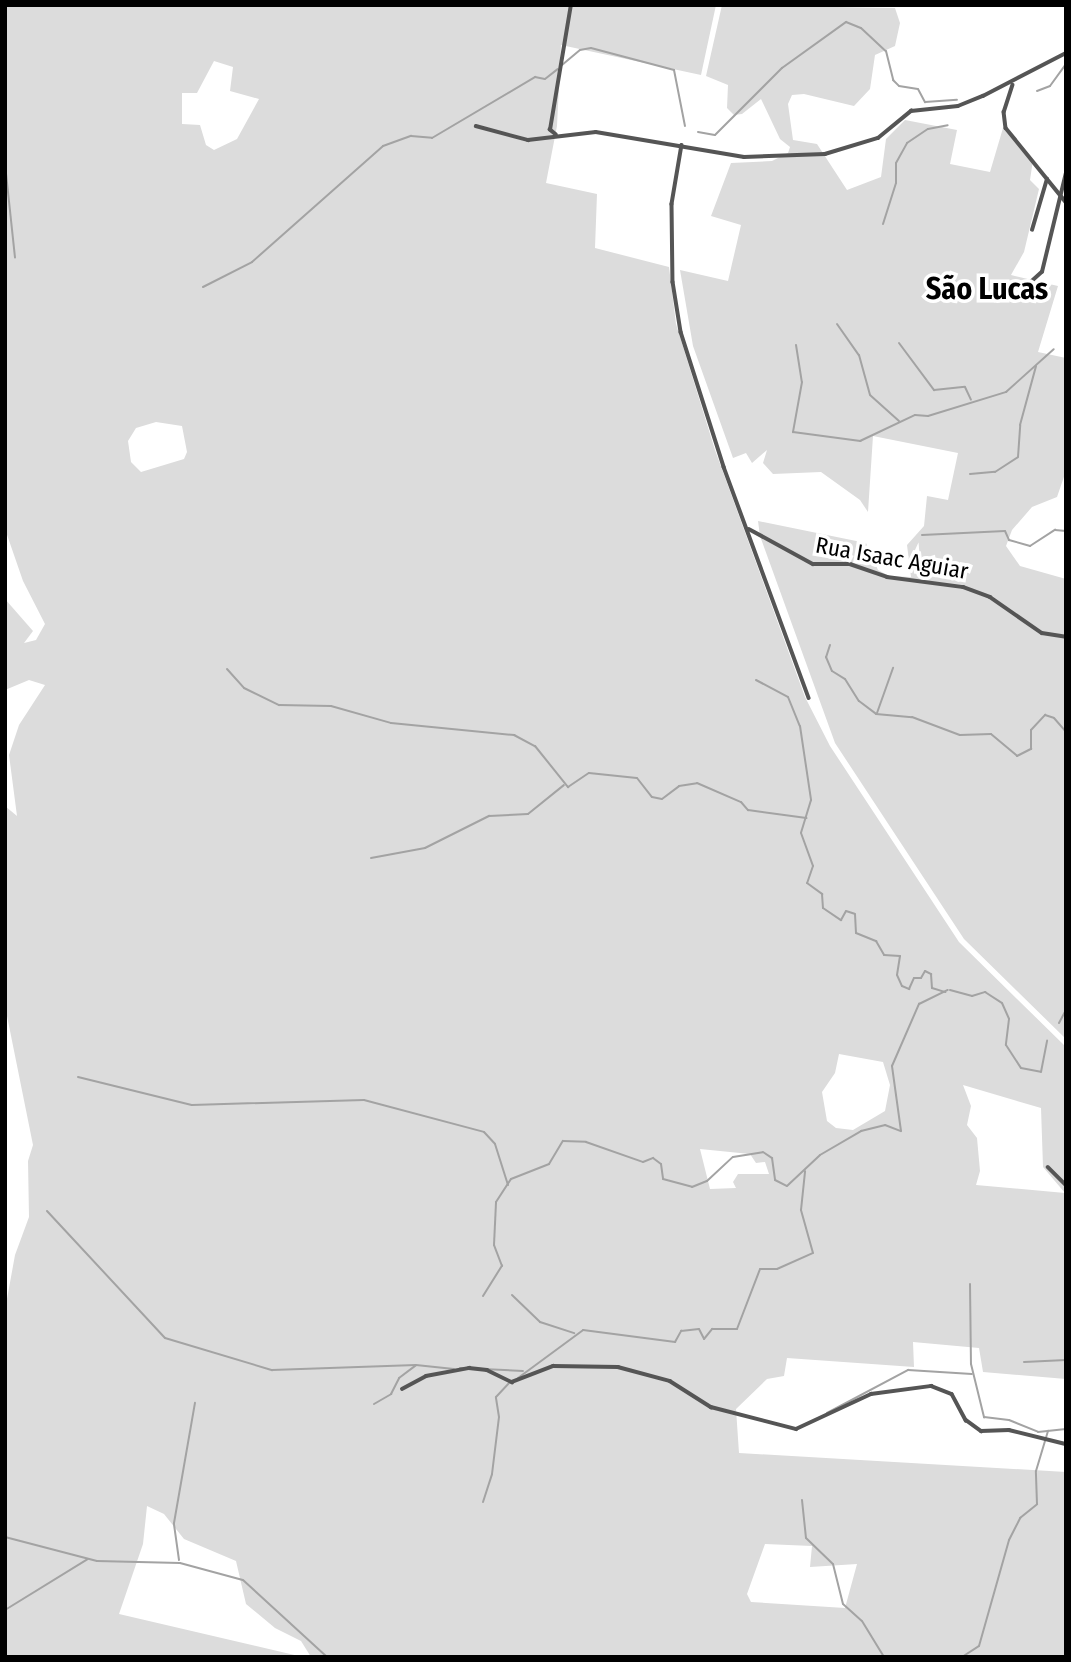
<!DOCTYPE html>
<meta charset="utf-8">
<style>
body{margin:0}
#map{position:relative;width:1071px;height:1662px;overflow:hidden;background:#fff;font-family:"Fira Sans Condensed",sans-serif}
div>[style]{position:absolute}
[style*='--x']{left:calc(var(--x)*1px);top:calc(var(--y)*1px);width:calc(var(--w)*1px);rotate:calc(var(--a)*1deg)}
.green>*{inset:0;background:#dcdcdc}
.stream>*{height:2px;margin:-1px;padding:0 1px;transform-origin:1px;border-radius:1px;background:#a3a3a3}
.minor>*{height:3.5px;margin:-1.75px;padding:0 1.75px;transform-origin:1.75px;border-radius:1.75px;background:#555}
span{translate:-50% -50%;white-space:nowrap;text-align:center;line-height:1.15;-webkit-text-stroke:7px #fff;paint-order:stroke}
.street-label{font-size:23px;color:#000}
.district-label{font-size:30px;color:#000;font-weight:700}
.frame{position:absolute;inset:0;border:7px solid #000;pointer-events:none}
</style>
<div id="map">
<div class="green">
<div style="clip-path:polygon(evenodd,5px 5px,716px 5px,701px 75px,561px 45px,557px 126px,546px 183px,597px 194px,595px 248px,669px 267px,676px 324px,715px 450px,805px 697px,830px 746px,959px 942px,1066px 1047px,1066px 1379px,983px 1372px,979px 1348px,913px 1342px,914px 1367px,787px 1358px,784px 1376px,767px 1379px,736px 1409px,739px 1453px,1066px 1472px,1066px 1657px,311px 1657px,301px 1641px,275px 1628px,246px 1604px,236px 1561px,184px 1539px,164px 1514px,147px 1506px,143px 1544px,119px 1614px,303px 1657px,5px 1657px,5px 1310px,15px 1255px,29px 1217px,28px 1161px,33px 1145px,5px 1006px,5px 806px,17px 816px,9px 755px,19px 725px,45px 685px,29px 680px,5px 690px,5px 599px,33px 631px,24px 643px,36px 640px,45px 624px,23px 581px,5px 529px,5px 5px,214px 61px,233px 67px,230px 91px,259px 99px,237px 139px,214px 150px,206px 145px,200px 125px,182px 124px,182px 93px,197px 93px,214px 61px,5px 5px,156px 422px,182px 426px,187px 452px,184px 459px,141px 472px,131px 462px,128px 441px,136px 428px,156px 422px,5px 5px,839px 1054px,883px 1062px,890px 1085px,885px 1111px,853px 1130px,836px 1128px,827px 1121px,822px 1092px,835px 1073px,839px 1054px,5px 5px,963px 1085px,1041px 1108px,1043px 1167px,1065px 1193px,976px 1185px,980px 1171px,977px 1138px,967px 1125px,971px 1106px,963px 1085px,5px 5px,700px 1149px,750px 1154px,756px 1163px,765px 1162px,769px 1174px,738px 1174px,733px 1182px,736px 1188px,710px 1189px,700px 1149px,5px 5px,765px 1544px,812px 1546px,810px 1567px,857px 1564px,845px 1608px,751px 1602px,747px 1594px,765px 1544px)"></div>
<div style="clip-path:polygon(722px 5px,895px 8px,900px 23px,895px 46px,875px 55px,870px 89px,854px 106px,804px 94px,792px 95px,788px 104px,793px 140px,817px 144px,847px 190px,881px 177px,886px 139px,905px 120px,957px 130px,950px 164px,990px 172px,1003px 128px,1033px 160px,1030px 180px,1039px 189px,1024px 252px,1011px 275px,1058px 286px,1038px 352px,1066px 358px,1066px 471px,1057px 497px,1032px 507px,1012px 530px,1006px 546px,1020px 566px,1066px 579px,1066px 1039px,964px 939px,835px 743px,760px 536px,758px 521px,866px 543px,878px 570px,889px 576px,911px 577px,907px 545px,924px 526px,927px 496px,948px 500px,958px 453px,873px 436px,868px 512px,860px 500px,821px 472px,773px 474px,763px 463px,767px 450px,752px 463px,746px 453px,733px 458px,693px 346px,680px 270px,728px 281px,741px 225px,711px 216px,731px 163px,772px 161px,788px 153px,790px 147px,780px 139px,761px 99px,742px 114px,734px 115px,727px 108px,728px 85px,706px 76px)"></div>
</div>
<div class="stream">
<div style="--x:562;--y:65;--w:23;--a:-40"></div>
<div style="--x:580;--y:50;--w:11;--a:-10"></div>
<div style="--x:591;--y:48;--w:86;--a:14.8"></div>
<div style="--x:674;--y:70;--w:57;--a:78.9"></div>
<div style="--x:1037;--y:91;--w:14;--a:-21"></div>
<div style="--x:1050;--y:86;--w:27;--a:-54"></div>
<div style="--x:698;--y:132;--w:17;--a:10"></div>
<div style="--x:715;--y:135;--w:95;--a:-45"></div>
<div style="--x:782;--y:68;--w:79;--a:-35.7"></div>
<div style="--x:846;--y:22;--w:16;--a:22"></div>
<div style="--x:861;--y:28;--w:34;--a:43"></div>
<div style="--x:886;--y:51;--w:30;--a:76"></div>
<div style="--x:893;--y:80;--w:8;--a:45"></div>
<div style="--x:899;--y:86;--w:19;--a:9"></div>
<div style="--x:918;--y:89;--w:15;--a:62"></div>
<div style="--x:925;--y:102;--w:32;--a:-4"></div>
<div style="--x:5;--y:164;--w:94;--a:83.9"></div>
<div style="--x:883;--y:224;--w:43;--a:-72.4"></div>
<div style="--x:896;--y:183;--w:20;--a:-90"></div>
<div style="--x:896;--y:163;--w:23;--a:-61"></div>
<div style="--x:907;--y:143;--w:25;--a:-34"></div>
<div style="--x:928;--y:129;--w:20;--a:-11"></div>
<div style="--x:203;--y:287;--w:55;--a:-27"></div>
<div style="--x:252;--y:262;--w:175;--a:-41.5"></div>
<div style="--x:383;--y:146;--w:30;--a:-20"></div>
<div style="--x:411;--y:136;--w:21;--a:5"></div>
<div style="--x:432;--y:138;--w:120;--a:-30.6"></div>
<div style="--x:535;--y:77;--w:10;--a:11"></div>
<div style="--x:545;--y:79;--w:16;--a:-38"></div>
<div style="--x:837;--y:324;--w:38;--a:55"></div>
<div style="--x:859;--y:355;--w:41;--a:74.6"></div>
<div style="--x:870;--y:395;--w:39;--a:42"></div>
<div style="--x:899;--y:343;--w:59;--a:53.3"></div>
<div style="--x:934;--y:390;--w:31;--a:-6"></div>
<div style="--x:965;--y:387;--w:14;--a:65"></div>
<div style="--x:796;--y:345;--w:37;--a:81"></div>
<div style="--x:802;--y:382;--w:51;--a:100.2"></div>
<div style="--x:793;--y:432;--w:68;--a:7.7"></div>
<div style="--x:860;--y:441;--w:61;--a:-25.3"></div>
<div style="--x:915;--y:415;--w:13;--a:4"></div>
<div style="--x:928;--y:416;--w:82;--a:-17.1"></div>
<div style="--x:1006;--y:392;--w:64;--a:-41.9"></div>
<div style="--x:970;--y:474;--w:25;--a:-5"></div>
<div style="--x:995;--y:472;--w:27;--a:-33"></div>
<div style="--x:1018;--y:457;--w:32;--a:-86"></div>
<div style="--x:1020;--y:425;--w:61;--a:-74.8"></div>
<div style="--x:922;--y:535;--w:83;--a:-2.8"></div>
<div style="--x:1005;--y:531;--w:10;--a:66"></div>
<div style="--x:1009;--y:540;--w:22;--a:16"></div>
<div style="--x:1030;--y:546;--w:30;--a:-33"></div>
<div style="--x:1055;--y:530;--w:11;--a:5"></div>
<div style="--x:830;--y:645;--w:13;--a:108"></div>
<div style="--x:826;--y:657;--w:15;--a:67"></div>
<div style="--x:832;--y:671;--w:15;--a:32"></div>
<div style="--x:845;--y:679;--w:26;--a:58"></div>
<div style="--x:859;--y:701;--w:21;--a:37"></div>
<div style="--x:876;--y:714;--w:36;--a:5"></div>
<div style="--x:912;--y:717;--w:51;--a:20.6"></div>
<div style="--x:960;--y:735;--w:31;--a:-2"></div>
<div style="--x:991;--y:734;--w:34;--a:40"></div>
<div style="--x:1017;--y:756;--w:16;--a:-27"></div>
<div style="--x:1031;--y:749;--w:19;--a:-90"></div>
<div style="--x:1031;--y:730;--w:21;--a:-47"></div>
<div style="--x:1045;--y:715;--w:9;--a:18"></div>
<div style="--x:1054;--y:718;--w:18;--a:49"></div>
<div style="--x:227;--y:669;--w:25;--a:48"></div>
<div style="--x:244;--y:688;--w:39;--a:26"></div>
<div style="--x:279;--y:705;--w:52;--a:1.1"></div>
<div style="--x:331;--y:706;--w:62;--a:15.8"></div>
<div style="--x:391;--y:723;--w:124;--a:5.6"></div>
<div style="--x:514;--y:735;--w:24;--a:28"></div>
<div style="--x:535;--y:746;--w:53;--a:51.2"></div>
<div style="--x:568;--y:787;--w:25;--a:-34"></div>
<div style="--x:589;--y:773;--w:48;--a:5.9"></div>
<div style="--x:637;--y:778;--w:24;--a:52"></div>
<div style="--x:652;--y:797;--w:10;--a:11"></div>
<div style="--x:662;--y:799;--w:21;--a:-37"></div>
<div style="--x:679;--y:786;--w:18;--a:-9"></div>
<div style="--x:697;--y:783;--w:48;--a:23.4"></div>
<div style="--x:741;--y:802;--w:11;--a:49"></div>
<div style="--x:748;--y:810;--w:59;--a:7.9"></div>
<div style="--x:756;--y:680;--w:36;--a:28"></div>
<div style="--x:788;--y:697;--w:31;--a:68"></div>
<div style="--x:800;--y:726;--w:75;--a:81.5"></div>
<div style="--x:811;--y:800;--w:34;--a:107"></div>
<div style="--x:801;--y:833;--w:35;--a:70"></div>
<div style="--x:813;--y:866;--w:18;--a:109"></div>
<div style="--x:807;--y:883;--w:19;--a:36"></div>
<div style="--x:822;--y:894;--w:14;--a:86"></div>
<div style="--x:823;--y:908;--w:22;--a:34"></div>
<div style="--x:841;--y:920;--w:10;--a:-61"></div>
<div style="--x:846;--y:911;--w:9;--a:18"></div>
<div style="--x:855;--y:914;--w:19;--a:87"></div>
<div style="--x:856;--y:933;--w:22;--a:22"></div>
<div style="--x:876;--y:941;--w:16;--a:60"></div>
<div style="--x:884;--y:955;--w:16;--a:4"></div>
<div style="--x:900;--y:956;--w:19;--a:99"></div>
<div style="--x:897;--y:975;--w:12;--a:66"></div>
<div style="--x:902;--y:986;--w:8;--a:23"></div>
<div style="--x:909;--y:989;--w:12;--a:-66"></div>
<div style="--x:914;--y:978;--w:7;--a:0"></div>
<div style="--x:921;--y:978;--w:8;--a:-60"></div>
<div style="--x:925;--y:971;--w:7;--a:27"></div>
<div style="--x:931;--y:974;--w:14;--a:86"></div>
<div style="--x:932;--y:988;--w:14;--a:17"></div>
<div style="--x:877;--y:713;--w:48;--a:-70.4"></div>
<div style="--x:371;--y:858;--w:55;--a:-10.5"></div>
<div style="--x:425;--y:848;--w:72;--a:-26.6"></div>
<div style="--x:489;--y:816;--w:39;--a:-3"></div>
<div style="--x:528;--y:814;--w:46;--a:-38.9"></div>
<div style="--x:950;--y:990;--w:23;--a:15"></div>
<div style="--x:972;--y:996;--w:14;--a:-17"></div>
<div style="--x:985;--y:992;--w:20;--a:33"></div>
<div style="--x:1002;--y:1003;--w:17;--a:66"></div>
<div style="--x:1009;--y:1019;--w:26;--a:97"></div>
<div style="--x:1006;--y:1045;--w:27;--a:57"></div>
<div style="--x:1021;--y:1068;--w:20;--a:11"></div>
<div style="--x:1041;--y:1072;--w:32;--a:-79"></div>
<div style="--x:1059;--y:1023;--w:15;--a:-62"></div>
<div style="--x:78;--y:1077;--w:117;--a:13.8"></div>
<div style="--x:192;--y:1105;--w:172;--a:-1.7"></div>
<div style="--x:364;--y:1100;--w:124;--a:14.9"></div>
<div style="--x:484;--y:1132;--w:16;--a:47"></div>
<div style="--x:495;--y:1144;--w:43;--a:72.4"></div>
<div style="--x:47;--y:1211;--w:173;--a:47.1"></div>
<div style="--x:165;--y:1338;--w:112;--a:16.7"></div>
<div style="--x:272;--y:1370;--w:144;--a:-2"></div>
<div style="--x:416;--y:1365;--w:38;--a:6"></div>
<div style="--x:970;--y:1284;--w:80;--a:89.3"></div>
<div style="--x:971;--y:1364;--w:55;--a:76.2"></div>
<div style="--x:984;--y:1417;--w:25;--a:7"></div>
<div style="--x:1009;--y:1420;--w:31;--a:22"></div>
<div style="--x:1038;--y:1432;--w:28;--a:-6"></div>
<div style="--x:512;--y:1295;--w:39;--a:44"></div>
<div style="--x:540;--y:1322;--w:36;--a:18"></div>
<div style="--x:483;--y:1296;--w:36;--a:-58"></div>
<div style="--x:502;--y:1266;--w:22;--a:-111"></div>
<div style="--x:494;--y:1245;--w:43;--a:-87.3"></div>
<div style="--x:496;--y:1202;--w:27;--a:-57"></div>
<div style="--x:511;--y:1179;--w:41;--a:-21.5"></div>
<div style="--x:549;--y:1164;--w:27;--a:-59"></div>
<div style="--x:563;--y:1141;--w:23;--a:2"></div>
<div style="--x:586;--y:1142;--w:60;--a:19.3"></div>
<div style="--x:643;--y:1162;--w:11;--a:-22"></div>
<div style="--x:653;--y:1158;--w:10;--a:37"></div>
<div style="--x:661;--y:1164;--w:15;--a:82"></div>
<div style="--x:663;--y:1179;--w:30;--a:15"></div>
<div style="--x:692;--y:1187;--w:16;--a:-22"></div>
<div style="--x:707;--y:1181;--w:35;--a:-43"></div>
<div style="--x:733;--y:1157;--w:30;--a:-9"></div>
<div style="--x:763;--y:1152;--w:11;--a:34"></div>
<div style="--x:772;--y:1158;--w:22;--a:82"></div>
<div style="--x:775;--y:1180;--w:13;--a:27"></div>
<div style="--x:787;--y:1186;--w:45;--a:-43.2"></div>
<div style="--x:820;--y:1155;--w:48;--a:-30.3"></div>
<div style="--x:861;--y:1131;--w:25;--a:-14"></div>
<div style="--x:885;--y:1125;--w:17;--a:21"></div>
<div style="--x:901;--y:1131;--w:66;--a:-97.9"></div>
<div style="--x:892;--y:1066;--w:68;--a:-66.5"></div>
<div style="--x:919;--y:1004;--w:32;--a:-26"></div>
<div style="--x:1024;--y:1362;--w:42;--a:-2.7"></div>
<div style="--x:460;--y:1368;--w:63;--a:2.7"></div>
<div style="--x:518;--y:1378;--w:81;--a:-36.4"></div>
<div style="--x:583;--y:1330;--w:93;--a:7.4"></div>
<div style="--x:675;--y:1342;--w:13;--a:-61"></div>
<div style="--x:681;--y:1331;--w:18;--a:-6"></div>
<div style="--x:699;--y:1329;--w:11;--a:63"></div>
<div style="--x:704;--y:1339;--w:13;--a:-51"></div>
<div style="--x:712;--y:1329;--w:25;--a:0"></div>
<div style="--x:737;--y:1329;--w:64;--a:-69"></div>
<div style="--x:760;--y:1269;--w:17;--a:0"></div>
<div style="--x:777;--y:1269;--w:39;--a:-24"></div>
<div style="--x:813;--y:1253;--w:45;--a:-105.6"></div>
<div style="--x:801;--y:1210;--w:39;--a:-84"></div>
<div style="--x:374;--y:1404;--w:20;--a:-30"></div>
<div style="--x:391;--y:1394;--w:18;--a:-63"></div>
<div style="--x:399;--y:1378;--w:21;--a:-37"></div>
<div style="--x:827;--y:1413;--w:92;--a:-28"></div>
<div style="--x:908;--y:1370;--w:64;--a:3.6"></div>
<div style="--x:802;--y:1500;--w:38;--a:84"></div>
<div style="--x:806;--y:1538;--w:37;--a:44"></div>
<div style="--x:833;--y:1564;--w:41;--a:76"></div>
<div style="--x:843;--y:1604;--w:25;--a:42"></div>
<div style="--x:862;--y:1621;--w:42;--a:58.6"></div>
<div style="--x:483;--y:1502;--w:29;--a:-72"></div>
<div style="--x:492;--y:1474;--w:57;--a:-83"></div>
<div style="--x:499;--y:1417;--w:20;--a:-99"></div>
<div style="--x:496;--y:1397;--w:21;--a:-47"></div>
<div style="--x:5;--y:1537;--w:95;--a:14.6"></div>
<div style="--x:97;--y:1561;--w:83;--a:1.4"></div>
<div style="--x:180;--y:1563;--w:65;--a:15.1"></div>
<div style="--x:243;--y:1580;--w:114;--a:42.5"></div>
<div style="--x:179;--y:1560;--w:37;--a:-98"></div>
<div style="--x:174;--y:1523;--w:122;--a:-80.1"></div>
<div style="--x:5;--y:1610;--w:97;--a:-31.6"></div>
<div style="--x:962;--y:1657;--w:20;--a:-33"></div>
<div style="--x:979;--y:1646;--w:110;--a:-74.2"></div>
<div style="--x:1009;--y:1540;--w:25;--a:-63"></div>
<div style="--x:1020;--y:1518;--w:22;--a:-39"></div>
<div style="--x:1037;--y:1504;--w:33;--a:-92"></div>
<div style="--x:1036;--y:1471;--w:42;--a:-73.3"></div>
</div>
<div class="minor">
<div style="--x:1013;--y:85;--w:28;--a:108"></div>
<div style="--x:1004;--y:112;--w:16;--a:83"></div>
<div style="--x:1006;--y:128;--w:95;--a:51"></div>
<div style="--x:476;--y:126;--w:54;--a:15.1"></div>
<div style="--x:528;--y:140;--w:68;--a:-6.7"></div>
<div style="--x:596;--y:132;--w:150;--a:9.6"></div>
<div style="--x:744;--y:157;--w:81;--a:-2.1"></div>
<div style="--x:825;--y:154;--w:55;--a:-16.8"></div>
<div style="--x:878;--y:138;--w:43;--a:-39.3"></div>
<div style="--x:911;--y:111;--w:47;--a:-6.1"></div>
<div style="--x:958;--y:106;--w:27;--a:-22"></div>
<div style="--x:983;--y:96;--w:93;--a:-27.4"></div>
<div style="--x:556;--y:135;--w:8;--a:-140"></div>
<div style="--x:550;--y:130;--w:127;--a:-80.5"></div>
<div style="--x:682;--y:145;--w:60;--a:99.6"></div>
<div style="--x:672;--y:204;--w:78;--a:89.3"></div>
<div style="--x:673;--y:282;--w:51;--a:80.9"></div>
<div style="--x:681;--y:332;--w:142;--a:72.3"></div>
<div style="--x:724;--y:467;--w:246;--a:69.8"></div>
<div style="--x:1032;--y:230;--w:53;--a:-73.6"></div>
<div style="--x:1024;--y:288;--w:24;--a:-42"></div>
<div style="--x:1042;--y:272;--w:102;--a:-76.4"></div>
<div style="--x:749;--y:529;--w:73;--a:28.7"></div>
<div style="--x:813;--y:564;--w:37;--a:0"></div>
<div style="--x:850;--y:564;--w:39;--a:19"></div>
<div style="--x:887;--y:577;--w:77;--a:7.5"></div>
<div style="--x:963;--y:587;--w:29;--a:20"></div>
<div style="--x:990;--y:597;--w:63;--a:34.7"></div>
<div style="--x:1042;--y:633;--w:24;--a:9"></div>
<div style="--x:1048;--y:1167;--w:25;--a:45"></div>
<div style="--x:402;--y:1389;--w:27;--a:-28"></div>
<div style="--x:426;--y:1376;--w:44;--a:-10.5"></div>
<div style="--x:469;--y:1368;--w:18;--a:6"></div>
<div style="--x:487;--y:1370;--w:28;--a:26"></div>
<div style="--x:512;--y:1382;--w:44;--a:-21.3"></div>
<div style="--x:553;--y:1366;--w:65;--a:0.9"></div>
<div style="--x:618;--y:1367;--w:54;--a:15.1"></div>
<div style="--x:670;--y:1381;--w:49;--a:32.4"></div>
<div style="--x:711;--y:1407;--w:88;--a:14.5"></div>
<div style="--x:796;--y:1429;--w:83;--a:-25"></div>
<div style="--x:871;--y:1394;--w:61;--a:-7.6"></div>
<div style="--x:931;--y:1386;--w:22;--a:21"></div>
<div style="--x:952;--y:1394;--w:30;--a:62"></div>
<div style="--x:966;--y:1420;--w:19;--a:36"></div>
<div style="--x:981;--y:1431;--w:28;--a:-2"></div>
<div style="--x:1009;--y:1430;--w:59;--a:13.8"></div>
</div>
<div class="street-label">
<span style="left:892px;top:558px;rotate:10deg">Rua Isaac Aguiar</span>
</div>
<div class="district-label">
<span style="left:987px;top:289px">São Lucas</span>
</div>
<div class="frame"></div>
</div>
